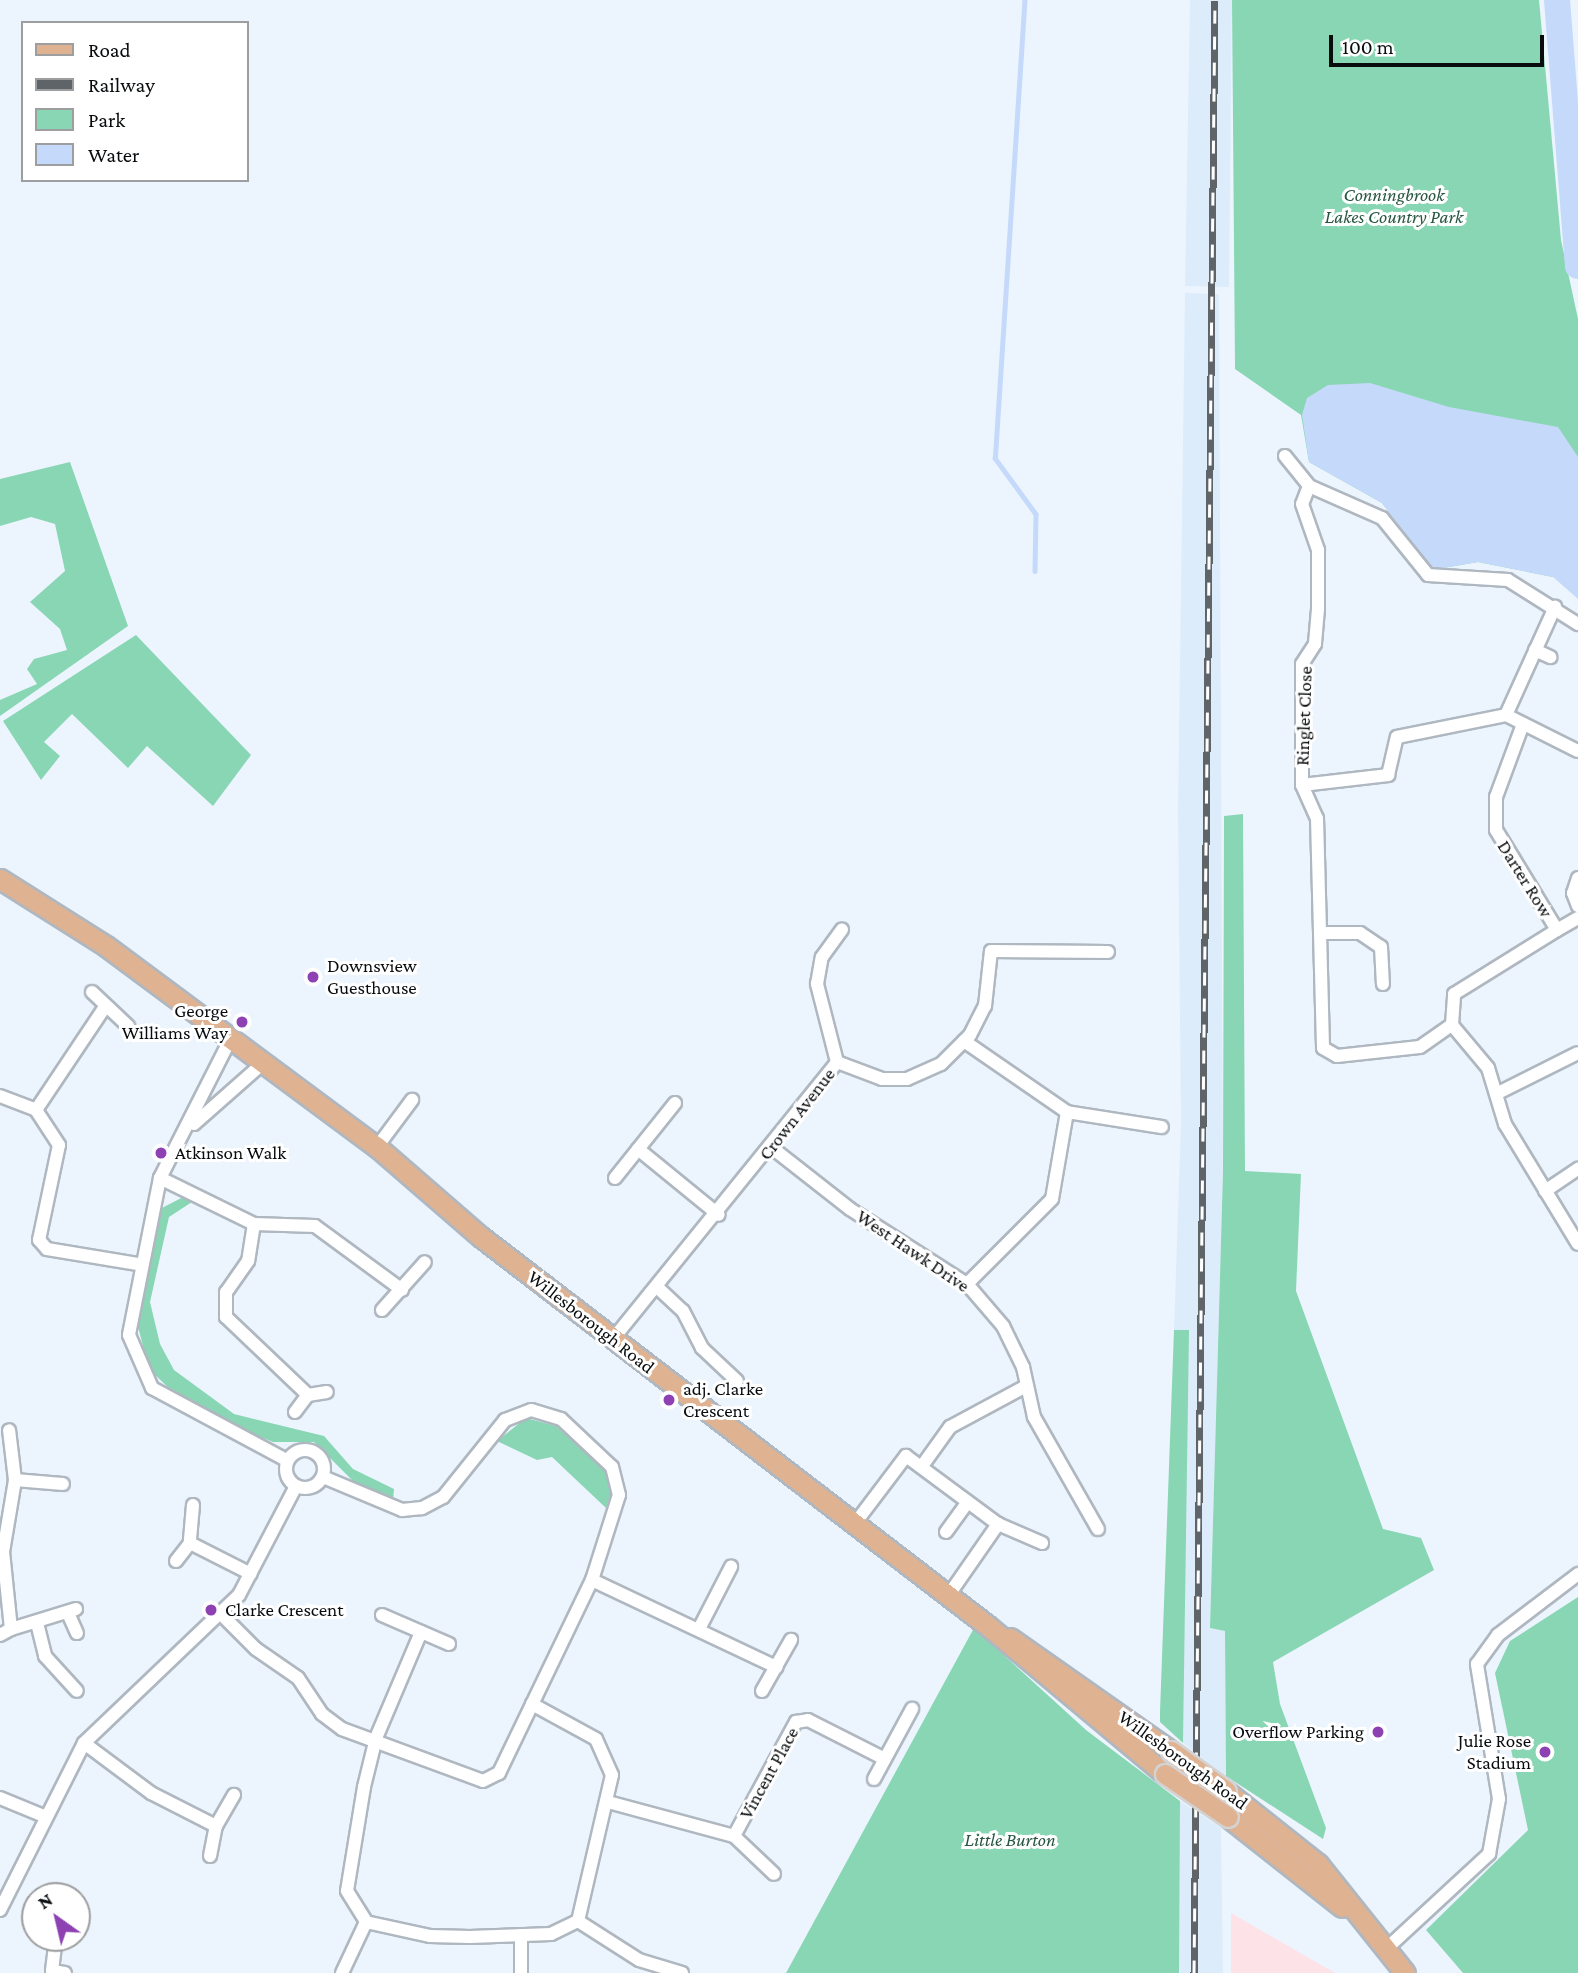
<!DOCTYPE html>
<style>
body{margin:0}
#map{position:relative;width:1578px;height:1973px;overflow:hidden;background:#ecf5fe;font-family:"Crimson Pro",serif}
div>[style]{position:absolute}
[style*='--x']{left:calc(var(--x)*1px);top:calc(var(--y)*1px);width:calc(var(--w)*1px);rotate:calc(var(--a)*1deg)}
.built>*{inset:0;background:#ddecfb}
.industrial>*{inset:0;background:#fde2e7}
.green>*{inset:0;background:#88d6b3}
.water>*{inset:0;background:#c5dafa}
.stream>*{height:4.5px;margin:-2.25px;padding:0 2.25px;transform-origin:2.25px;border-radius:2.25px;background:#c5dafa}
.river>*{height:26px;margin:-13px;padding:0 13px;transform-origin:13px;border-radius:13px;background:#c5dafa}
.roads{filter:drop-shadow(2px 0 #afb7c0) drop-shadow(-2px 0 #afb7c0) drop-shadow(0 2px #afb7c0) drop-shadow(0 -2px #afb7c0)}
.street>*{height:12px;margin:-6px;padding:0 6px;transform-origin:6px;border-radius:6px;background:#fff}
.street>.ring{margin:-6px;padding:0;box-sizing:content-box;background:none;border:12px solid #fff;border-radius:50%}
.primary>*{height:19px;margin:-9.5px;padding:0 9.5px;transform-origin:9.5px;border-radius:9.5px;background:#dfb292}
.rail>*{height:7px;margin-top:-3.5px;transform-origin:0;background:repeating-linear-gradient(90deg,#fff 0 13px,#5f6469 0 26px);box-sizing:border-box;border-block:2px solid #5f6469}
.bridges{filter:drop-shadow(2px 0 #d3d3d4) drop-shadow(-2px 0 #d3d3d4) drop-shadow(0 2px #d3d3d4) drop-shadow(0 -2px #d3d3d4)}
.primary-bridge>*{height:19px;margin:-9.5px;padding:0 9.5px;transform-origin:9.5px;border-radius:9.5px;background:#dfb292}
.dots>*{width:19px;height:19px;translate:-50% -50%;box-sizing:border-box;border:4px solid #fff;border-radius:50%}
span{translate:-50% -50%;white-space:nowrap;text-align:center;line-height:1.15;-webkit-text-stroke:6px #fff;paint-order:stroke}
.park-label{font-size:19px;color:#265541;font-style:italic}
.street-label{font-size:19px;color:#090c0e}
.poi-label{font-size:19px;color:#090c0e}
.left{translate:0 -50%;text-align:left}
.right{translate:-100% -50%;text-align:right}
.legend{position:absolute;left:21px;top:21px;width:228px;height:161px;box-sizing:border-box;background:#fff;border:2px solid #9d9e9f;margin:0;padding:9px 12px;list-style:none;font-size:21px;color:#090c0e}
.legend li{display:flex;align-items:center;gap:14px;height:35px}
.legend b{width:35px;border:2px solid #9d9e9f}
.north{position:absolute;left:21px;top:1882px;width:70px;height:70px;box-sizing:border-box;background:#fff;border:2px solid #9d9e9f;border-radius:50%;rotate:326deg;font-size:19px;font-weight:700;line-height:28px;text-align:center;color:#090c0e}
.north::after{content:'';display:block;margin:auto;width:24px;height:32px;background:#8d41b3;clip-path:polygon(50% 0,100% 100%,50% 72%,0 100%)}
.scale{position:absolute;left:1329px;top:35px;width:215px;height:32px;box-sizing:border-box;border:4px solid #090c0e;border-top:0;padding-left:9px;font-size:21px;line-height:24px;white-space:nowrap;color:#090c0e;-webkit-text-stroke:5px #fff;paint-order:stroke}
</style>
<div id="map">
<div class="built">
<div style="clip-path:polygon(1190px 0,1232px 0,1229px 287px,1185px 286px)"></div>
<div style="clip-path:polygon(1185px 293px,1219px 294px,1223px 1171px,1210px 1628px,1225px 1630px,1226px 1776px,1183px 1743px,1188px 1330px,1174px 1330px,1181px 1123px,1178px 811px)"></div>
<div style="clip-path:polygon(1180px 1801px,1221px 1828px,1223px 1973px,1177px 1973px)"></div>
</div>
<div class="industrial">
<div style="clip-path:polygon(1231px 1913px,1335px 1973px,1231px 1973px)"></div>
</div>
<div class="green">
<div style="clip-path:polygon(1232px 0,1539px 0,1561px 240px,1578px 319px,1578px 548px,1553px 577px,1478px 562px,1432px 570px,1382px 503px,1309px 462px,1301px 415px,1235px 369px)"></div>
<div style="clip-path:polygon(70px 462px,128px 626px,0 716px,0 700px,37px 684px,27px 669px,34px 659px,67px 650px,60px 629px,30px 602px,65px 571px,55px 524px,31px 517px,0 526px,0 479px)"></div>
<div style="clip-path:polygon(136px 635px,251px 755px,213px 806px,147px 746px,128px 768px,72px 714px,44px 742px,60px 756px,41px 780px,3px 721px)"></div>
<div style="clip-path:polygon(1243px 814px,1245px 1171px,1301px 1174px,1296px 1291px,1383px 1529px,1421px 1538px,1434px 1570px,1273px 1662px,1280px 1704px,1326px 1828px,1323px 1839px,1226px 1776px,1225px 1631px,1210px 1628px,1223px 1171px,1224px 816px)"></div>
<div style="clip-path:polygon(185px 1196px,195px 1200px,169px 1217px,150px 1302px,160px 1344px,174px 1370px,234px 1414px,324px 1436px,353px 1469px,394px 1489px,393px 1501px,356px 1484px,314px 1442px,273px 1442px,244px 1430px,177px 1396px,149px 1369px,136px 1319px,162px 1208px)"></div>
<div style="clip-path:polygon(1174px 1330px,1189px 1330px,1183px 1743px,1160px 1722px,1160px 1712px)"></div>
<div style="clip-path:polygon(526px 1418px,556px 1426px,608px 1472px,612px 1491px,606px 1508px,552px 1457px,537px 1460px,497px 1441px)"></div>
<div style="clip-path:polygon(1578px 1597px,1578px 1973px,1463px 1973px,1426px 1930px,1528px 1830px,1495px 1673px,1510px 1641px)"></div>
<div style="clip-path:polygon(974px 1628px,1086px 1730px,1180px 1801px,1179px 1973px,786px 1973px)"></div>
</div>
<div class="water">
<div style="clip-path:polygon(1370px 383px,1449px 407px,1558px 427px,1578px 457px,1578px 599px,1553px 577px,1478px 562px,1432px 570px,1382px 503px,1309px 462px,1302px 415px,1307px 398px,1328px 385px)"></div>
</div>
<div class="stream">
<div style="--x:1025;--y:0;--w:459;--a:93.7"></div>
<div style="--x:995;--y:458;--w:69;--a:53.8"></div>
<div style="--x:1036;--y:514;--w:57;--a:91"></div>
</div>
<div class="river">
<div style="--x:1557;--y:0;--w:267;--a:85.5"></div>
</div>
<div class="roads">
<div class="street">
<div style="--x:1285;--y:456;--w:38;--a:51"></div>
<div style="--x:1309;--y:486;--w:80;--a:23.7"></div>
<div style="--x:1382;--y:518;--w:73;--a:51.1"></div>
<div style="--x:1428;--y:575;--w:80;--a:3.6"></div>
<div style="--x:1508;--y:580;--w:83;--a:32.2"></div>
<div style="--x:1309;--y:486;--w:19;--a:111"></div>
<div style="--x:1302;--y:504;--w:49;--a:70.8"></div>
<div style="--x:1318;--y:550;--w:59;--a:90"></div>
<div style="--x:1318;--y:609;--w:35;--a:95"></div>
<div style="--x:1315;--y:644;--w:24;--a:123"></div>
<div style="--x:1302;--y:664;--w:121;--a:90"></div>
<div style="--x:1302;--y:785;--w:36;--a:66"></div>
<div style="--x:1317;--y:818;--w:230;--a:88.5"></div>
<div style="--x:1323;--y:1048;--w:16;--a:30"></div>
<div style="--x:1337;--y:1056;--w:83;--a:-6.2"></div>
<div style="--x:1420;--y:1047;--w:39;--a:-35"></div>
<div style="--x:1535;--y:650;--w:17;--a:25"></div>
<div style="--x:1506;--y:715;--w:119;--a:-65.6"></div>
<div style="--x:1523;--y:724;--w:78;--a:110.3"></div>
<div style="--x:1496;--y:797;--w:33;--a:90"></div>
<div style="--x:1496;--y:830;--w:117;--a:58.6"></div>
<div style="--x:1557;--y:930;--w:24;--a:-30"></div>
<div style="--x:1302;--y:785;--w:87;--a:-6.6"></div>
<div style="--x:1388;--y:775;--w:39;--a:-77"></div>
<div style="--x:1397;--y:737;--w:111;--a:-11.4"></div>
<div style="--x:1506;--y:715;--w:80;--a:26.6"></div>
<div style="--x:1578;--y:878;--w:16;--a:108"></div>
<div style="--x:1573;--y:893;--w:14;--a:69"></div>
<div style="--x:1320;--y:933;--w:40;--a:0"></div>
<div style="--x:1360;--y:933;--w:25;--a:34"></div>
<div style="--x:1381;--y:947;--w:37;--a:87"></div>
<div style="--x:92;--y:992;--w:50;--a:43.4"></div>
<div style="--x:1452;--y:1025;--w:56;--a:50.1"></div>
<div style="--x:1488;--y:1068;--w:59;--a:73.1"></div>
<div style="--x:1505;--y:1124;--w:140;--a:58.7"></div>
<div style="--x:1452;--y:1025;--w:31;--a:-86"></div>
<div style="--x:1454;--y:994;--w:121;--a:-31.9"></div>
<div style="--x:230;--y:1040;--w:155;--a:116.9"></div>
<div style="--x:160;--y:1178;--w:160;--a:101.2"></div>
<div style="--x:129;--y:1335;--w:58;--a:66.5"></div>
<div style="--x:152;--y:1388;--w:154;--a:28.2"></div>
<div style="--x:964;--y:1041;--w:125;--a:34.6"></div>
<div style="--x:1067;--y:1112;--w:88;--a:99.8"></div>
<div style="--x:1052;--y:1199;--w:120;--a:135"></div>
<div style="--x:837;--y:1062;--w:48;--a:20.7"></div>
<div style="--x:882;--y:1079;--w:25;--a:0"></div>
<div style="--x:907;--y:1079;--w:37;--a:-24"></div>
<div style="--x:941;--y:1064;--w:41;--a:-45"></div>
<div style="--x:970;--y:1035;--w:33;--a:-63"></div>
<div style="--x:985;--y:1006;--w:55;--a:-83.8"></div>
<div style="--x:991;--y:951;--w:117;--a:0.5"></div>
<div style="--x:837;--y:1062;--w:81;--a:-104.4"></div>
<div style="--x:817;--y:984;--w:27;--a:-80"></div>
<div style="--x:822;--y:957;--w:34;--a:-54"></div>
<div style="--x:1498;--y:1093;--w:89;--a:-26.6"></div>
<div style="--x:0;--y:1096;--w:39;--a:21"></div>
<div style="--x:36;--y:1110;--w:42;--a:56.7"></div>
<div style="--x:59;--y:1145;--w:97;--a:101.9"></div>
<div style="--x:39;--y:1240;--w:12;--a:48"></div>
<div style="--x:47;--y:1249;--w:92;--a:9.4"></div>
<div style="--x:36;--y:1110;--w:124;--a:-56.2"></div>
<div style="--x:1067;--y:1112;--w:96;--a:9"></div>
<div style="--x:194;--y:1124;--w:91;--a:-41.4"></div>
<div style="--x:377;--y:1147;--w:59;--a:-53.3"></div>
<div style="--x:771;--y:1147;--w:100;--a:38.1"></div>
<div style="--x:850;--y:1209;--w:139;--a:32.7"></div>
<div style="--x:967;--y:1284;--w:55;--a:49.4"></div>
<div style="--x:1003;--y:1326;--w:46;--a:64"></div>
<div style="--x:1023;--y:1367;--w:51;--a:77.6"></div>
<div style="--x:1034;--y:1417;--w:129;--a:60.3"></div>
<div style="--x:638;--y:1149;--w:104;--a:39.2"></div>
<div style="--x:160;--y:1178;--w:105;--a:26.1"></div>
<div style="--x:254;--y:1224;--w:61;--a:1.9"></div>
<div style="--x:315;--y:1226;--w:108;--a:36.3"></div>
<div style="--x:615;--y:1178;--w:96;--a:-51.3"></div>
<div style="--x:1545;--y:1191;--w:40;--a:-34"></div>
<div style="--x:254;--y:1224;--w:37;--a:99"></div>
<div style="--x:248;--y:1261;--w:38;--a:125"></div>
<div style="--x:226;--y:1292;--w:25;--a:90"></div>
<div style="--x:226;--y:1317;--w:113;--a:43.6"></div>
<div style="--x:657;--y:1287;--w:35;--a:43"></div>
<div style="--x:683;--y:1311;--w:42;--a:62.8"></div>
<div style="--x:702;--y:1348;--w:48;--a:43.3"></div>
<div style="--x:382;--y:1310;--w:64;--a:-48.1"></div>
<div style="--x:613;--y:1339;--w:356;--a:-51"></div>
<div style="--x:295;--y:1412;--w:21;--a:-53"></div>
<div style="--x:308;--y:1395;--w:19;--a:-9"></div>
<div class="ring" style="left:286px;top:1450px;width:26px;height:26px"></div>
<div style="--x:922;--y:1466;--w:48;--a:-54.3"></div>
<div style="--x:950;--y:1427;--w:86;--a:-28.3"></div>
<div style="--x:15;--y:1480;--w:48;--a:4.8"></div>
<div style="--x:193;--y:1505;--w:38;--a:95"></div>
<div style="--x:190;--y:1543;--w:68;--a:26.9"></div>
<div style="--x:853;--y:1526;--w:88;--a:-52.9"></div>
<div style="--x:906;--y:1456;--w:114;--a:36.5"></div>
<div style="--x:998;--y:1524;--w:48;--a:23.4"></div>
<div style="--x:946;--y:1532;--w:37;--a:-54"></div>
<div style="--x:176;--y:1561;--w:23;--a:-52"></div>
<div style="--x:592;--y:1580;--w:204;--a:25.3"></div>
<div style="--x:948;--y:1596;--w:88;--a:-55.2"></div>
<div style="--x:68;--y:1613;--w:22;--a:66"></div>
<div style="--x:221;--y:1614;--w:49;--a:45"></div>
<div style="--x:256;--y:1649;--w:51;--a:34.6"></div>
<div style="--x:298;--y:1678;--w:43;--a:56.3"></div>
<div style="--x:322;--y:1714;--w:25;--a:37"></div>
<div style="--x:342;--y:1729;--w:150;--a:20.2"></div>
<div style="--x:483;--y:1781;--w:18;--a:-27"></div>
<div style="--x:499;--y:1773;--w:214;--a:-64.3"></div>
<div style="--x:592;--y:1580;--w:89;--a:-72.4"></div>
<div style="--x:619;--y:1495;--w:29;--a:-104"></div>
<div style="--x:612;--y:1467;--w:70;--a:-136.7"></div>
<div style="--x:561;--y:1419;--w:31;--a:-163"></div>
<div style="--x:531;--y:1410;--w:28;--a:159"></div>
<div style="--x:505;--y:1420;--w:99;--a:128.8"></div>
<div style="--x:443;--y:1497;--w:24;--a:152"></div>
<div style="--x:422;--y:1508;--w:20;--a:174"></div>
<div style="--x:402;--y:1510;--w:86;--a:-157.3"></div>
<div style="--x:382;--y:1615;--w:73;--a:23.4"></div>
<div style="--x:37;--y:1623;--w:34;--a:76"></div>
<div style="--x:45;--y:1656;--w:47;--a:47.6"></div>
<div style="--x:700;--y:1627;--w:68;--a:-62.7"></div>
<div style="--x:11;--y:1629;--w:68;--a:-17.1"></div>
<div style="--x:421;--y:1632;--w:115;--a:113"></div>
<div style="--x:376;--y:1738;--w:50;--a:103.8"></div>
<div style="--x:364;--y:1787;--w:105;--a:99.3"></div>
<div style="--x:347;--y:1891;--w:36;--a:58"></div>
<div style="--x:366;--y:1922;--w:66;--a:12.3"></div>
<div style="--x:430;--y:1936;--w:40;--a:1.4"></div>
<div style="--x:470;--y:1937;--w:81;--a:-2.1"></div>
<div style="--x:551;--y:1934;--w:30;--a:-26"></div>
<div style="--x:578;--y:1921;--w:150;--a:-76.9"></div>
<div style="--x:612;--y:1775;--w:39;--a:-114"></div>
<div style="--x:596;--y:1739;--w:73;--a:-151.3"></div>
<div style="--x:0;--y:1635;--w:13;--a:-29"></div>
<div style="--x:11;--y:1629;--w:77;--a:-95.9"></div>
<div style="--x:3;--y:1552;--w:73;--a:-80.5"></div>
<div style="--x:15;--y:1480;--w:50;--a:-96.8"></div>
<div style="--x:762;--y:1691;--w:59;--a:-60.4"></div>
<div style="--x:84;--y:1743;--w:84;--a:36.7"></div>
<div style="--x:151;--y:1793;--w:73;--a:26.9"></div>
<div style="--x:874;--y:1779;--w:80;--a:-61.5"></div>
<div style="--x:0;--y:1798;--w:50;--a:22.4"></div>
<div style="--x:608;--y:1802;--w:131;--a:15.1"></div>
<div style="--x:734;--y:1836;--w:55;--a:43.5"></div>
<div style="--x:734;--y:1836;--w:130;--a:-61.5"></div>
<div style="--x:796;--y:1722;--w:12;--a:-9"></div>
<div style="--x:808;--y:1720;--w:86;--a:26.9"></div>
<div style="--x:210;--y:1856;--w:31;--a:-79"></div>
<div style="--x:216;--y:1826;--w:36;--a:-60"></div>
<div style="--x:0;--y:1910;--w:187;--a:-63.3"></div>
<div style="--x:84;--y:1743;--w:214;--a:-43.7"></div>
<div style="--x:239;--y:1595;--w:123;--a:-62.4"></div>
<div style="--x:578;--y:1921;--w:72;--a:32.6"></div>
<div style="--x:639;--y:1960;--w:45;--a:16.8"></div>
<div style="--x:521;--y:1935;--w:38;--a:90"></div>
<div style="--x:56;--y:1938;--w:33;--a:97"></div>
<div style="--x:52;--y:1971;--w:13;--a:9"></div>
<div style="--x:1385;--y:1950;--w:142;--a:-42.7"></div>
<div style="--x:1489;--y:1854;--w:56;--a:-79.7"></div>
<div style="--x:1499;--y:1799;--w:137;--a:-99.3"></div>
<div style="--x:1477;--y:1664;--w:36;--a:-54"></div>
<div style="--x:1498;--y:1635;--w:101;--a:-37.3"></div>
<div style="--x:342;--y:1973;--w:56;--a:-64.8"></div>
</div>
<div class="primary">
<div style="--x:0;--y:879;--w:125;--a:32.3"></div>
<div style="--x:106;--y:946;--w:337;--a:36.6"></div>
<div style="--x:377;--y:1147;--w:138;--a:40.9"></div>
<div style="--x:481;--y:1237;--w:639;--a:37.5"></div>
<div style="--x:988;--y:1626;--w:231;--a:39.9"></div>
<div style="--x:1010;--y:1638;--w:197;--a:35.1"></div>
<div style="--x:1226;--y:1791;--w:117;--a:38.4"></div>
<div style="--x:1318;--y:1864;--w:139;--a:51.4"></div>
<div style="--x:1228;--y:1817;--w:145;--a:38.3"></div>
</div>
</div>
<div class="rail">
<div style="--x:1194;--y:1973;--w:1973;--a:-89.39"></div>
</div>
<div class="bridges">
<div class="primary-bridge">
<div style="--x:1171;--y:1751;--w:68;--a:36"></div>
<div style="--x:1165;--y:1774;--w:76;--a:34.3"></div>
</div>
</div>
<div class="dots">
<div style="left:313px;top:977px;background:#8d41b3"></div>
<div style="left:242px;top:1022px;background:#8d41b3"></div>
<div style="left:161px;top:1153px;background:#8d41b3"></div>
<div style="left:669px;top:1400px;background:#8d41b3"></div>
<div style="left:211px;top:1610px;background:#8d41b3"></div>
<div style="left:1378px;top:1732px;background:#8d41b3"></div>
<div style="left:1545px;top:1752px;background:#8d41b3"></div>
</div>
<div class="park-label">
<span style="left:1394px;top:206px">Conningbrook<br>Lakes Country Park</span>
<span style="left:1010px;top:1840px">Little Burton</span>
</div>
<div class="street-label">
<span style="left:1304px;top:716px;rotate:-88deg">Ringlet Close</span>
<span style="left:1525px;top:879px;rotate:58deg">Darter Row</span>
<span style="left:797px;top:1114px;rotate:-52deg">Crown Avenue</span>
<span style="left:913px;top:1251px;rotate:34deg">West Hawk Drive</span>
<span style="left:591px;top:1322px;rotate:38deg">Willesborough Road</span>
<span style="left:1183px;top:1760px;rotate:36deg">Willesborough Road</span>
<span style="left:769px;top:1773px;rotate:-61deg">Vincent Place</span>
</div>
<div class="poi-label">
<span class="left" style="left:327px;top:977px">Downsview<br>Guesthouse</span>
<span class="right" style="left:228px;top:1022px">George<br>Williams Way</span>
<span class="left" style="left:175px;top:1153px">Atkinson Walk</span>
<span class="left" style="left:683px;top:1400px">adj. Clarke<br>Crescent</span>
<span class="left" style="left:225px;top:1610px">Clarke Crescent</span>
<span class="right" style="left:1364px;top:1732px">Overflow Parking</span>
<span class="right" style="left:1531px;top:1752px">Julie Rose<br>Stadium</span>
</div>
<ul class="legend">
<li><b style="height:9px;background:#dfb292"></b>Road</li>
<li><b style="height:9px;background:#5f6469"></b>Railway</li>
<li><b style="height:19px;background:#88d6b3"></b>Park</li>
<li><b style="height:19px;background:#c5dafa"></b>Water</li>
</ul>
<div class="north">N</div>
<div class="scale">100 m</div>
</div>
